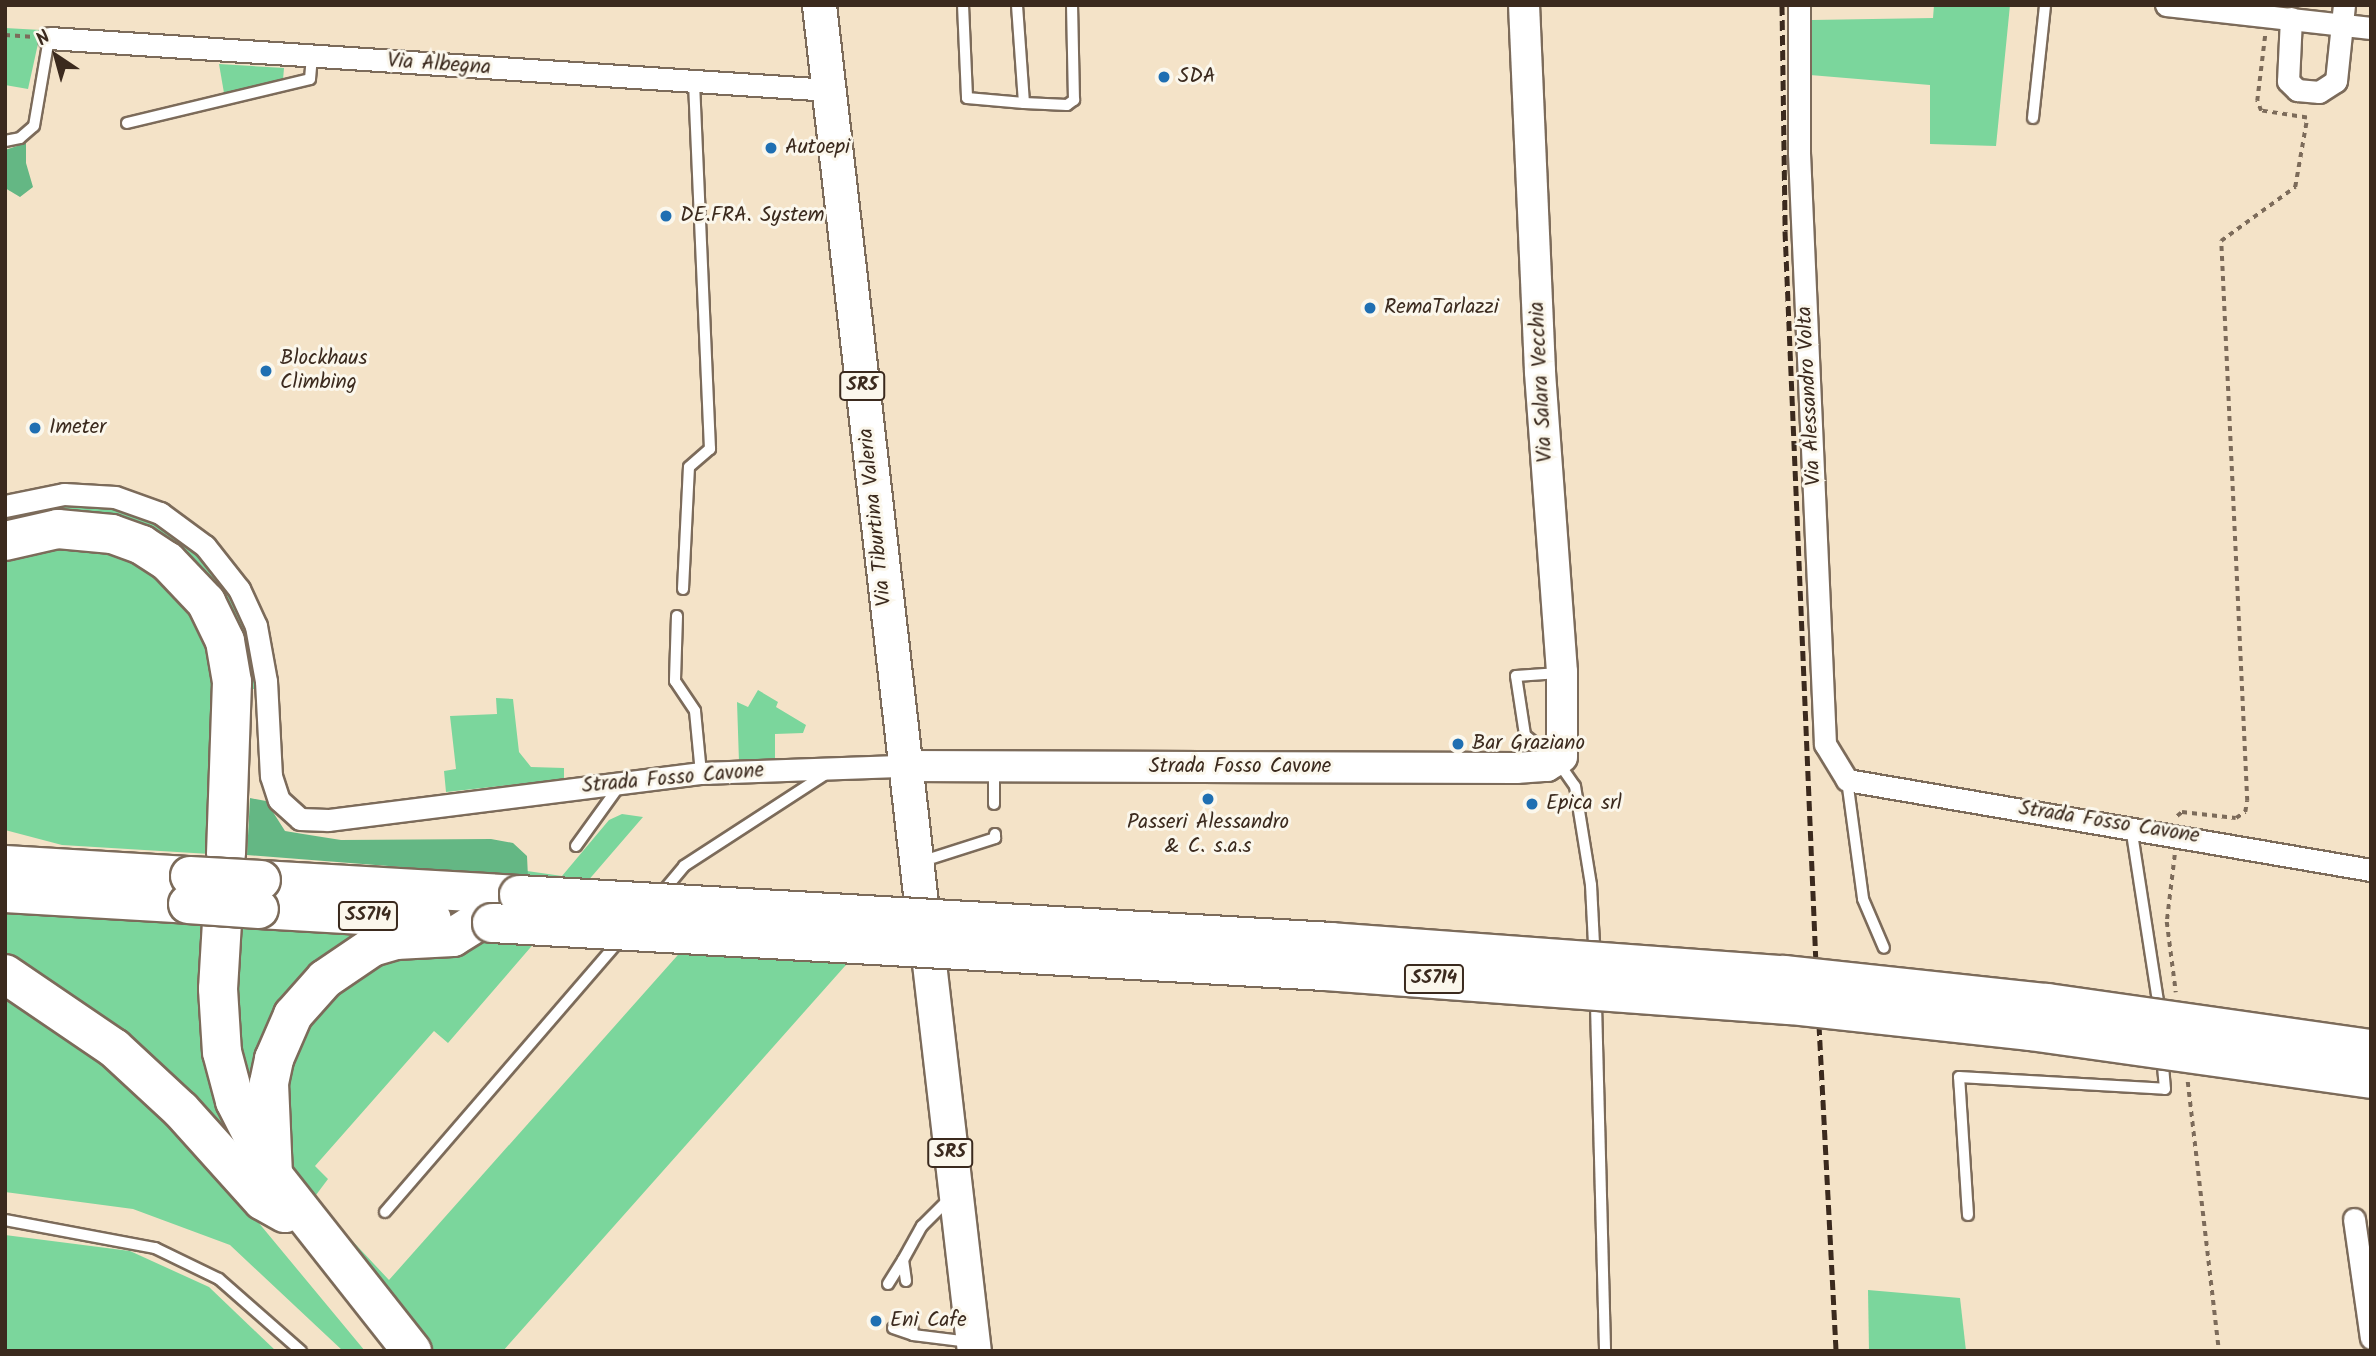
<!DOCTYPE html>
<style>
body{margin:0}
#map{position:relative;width:2376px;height:1356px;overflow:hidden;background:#f4e3c8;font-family:Kalam,sans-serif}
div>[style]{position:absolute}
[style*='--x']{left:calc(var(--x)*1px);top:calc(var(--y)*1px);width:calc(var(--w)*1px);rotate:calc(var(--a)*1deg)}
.green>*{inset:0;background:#7bd69c}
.forest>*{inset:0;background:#64b784}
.path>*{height:3.5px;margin-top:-1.75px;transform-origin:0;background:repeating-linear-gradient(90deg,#7c6b5a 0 5px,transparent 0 10px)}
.roads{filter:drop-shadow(2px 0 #7c6b5a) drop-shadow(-2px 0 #7c6b5a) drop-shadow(0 2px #7c6b5a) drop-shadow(0 -2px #7c6b5a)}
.lane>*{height:10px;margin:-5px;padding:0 5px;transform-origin:5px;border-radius:5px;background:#fff}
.street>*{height:21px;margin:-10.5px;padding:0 10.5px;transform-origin:10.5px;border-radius:10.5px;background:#fff}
.secondary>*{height:30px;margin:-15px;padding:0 15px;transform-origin:15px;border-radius:15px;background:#fff}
.primary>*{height:33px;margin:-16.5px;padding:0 16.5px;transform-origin:16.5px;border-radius:16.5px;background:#fff}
.highway>*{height:38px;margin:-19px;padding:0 19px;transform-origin:19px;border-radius:19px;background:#fff}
.rail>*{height:5px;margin-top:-2.5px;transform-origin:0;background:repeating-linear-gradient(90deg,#3b2a1e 0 10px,transparent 0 15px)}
.bridges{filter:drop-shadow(2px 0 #7c6b5a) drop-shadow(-2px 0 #7c6b5a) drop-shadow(0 2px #7c6b5a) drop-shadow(0 -2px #7c6b5a)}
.highway-bridge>*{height:38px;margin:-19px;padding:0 19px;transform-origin:19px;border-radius:19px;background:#fff}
.dots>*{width:19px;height:19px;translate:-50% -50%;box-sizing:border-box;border:4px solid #fbf7ec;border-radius:50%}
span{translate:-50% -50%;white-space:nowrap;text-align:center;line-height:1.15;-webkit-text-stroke:6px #fbf7ec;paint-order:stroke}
.shield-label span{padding:2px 5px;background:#fbf7ec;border:2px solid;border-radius:5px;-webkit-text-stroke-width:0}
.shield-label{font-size:19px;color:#3b2a1e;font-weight:700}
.street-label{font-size:21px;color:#3b2a1e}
.poi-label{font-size:21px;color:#3b2a1e}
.left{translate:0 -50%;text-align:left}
.frame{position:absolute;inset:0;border:7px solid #3b2a1e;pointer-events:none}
.north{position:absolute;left:21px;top:21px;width:70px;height:70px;-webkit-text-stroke:5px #fbf7ec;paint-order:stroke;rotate:324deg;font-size:19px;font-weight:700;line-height:28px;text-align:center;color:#3b2a1e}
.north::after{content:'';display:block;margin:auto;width:24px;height:32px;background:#3b2a1e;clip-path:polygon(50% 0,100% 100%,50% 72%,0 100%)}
</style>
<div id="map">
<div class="green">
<div style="clip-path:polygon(1934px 5px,2010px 5px,1996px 146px,1930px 144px,1930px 85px,1810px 75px,1812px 20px,1933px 18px)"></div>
<div style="clip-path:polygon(5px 28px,41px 30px,28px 89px,5px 85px)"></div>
<div style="clip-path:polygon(219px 64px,284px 68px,283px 80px,224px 93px)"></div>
<div style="clip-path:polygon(66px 499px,143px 510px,191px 540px,248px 618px,260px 689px,243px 689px,186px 564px,5px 530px,5px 510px)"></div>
<div style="clip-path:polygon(86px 545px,139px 560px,195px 614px,216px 665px,210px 854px,62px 845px,5px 830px,5px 557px,28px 549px)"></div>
<div style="clip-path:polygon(758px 690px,778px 702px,776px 707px,806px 725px,803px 733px,775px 734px,775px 760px,739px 762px,737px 702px,748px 707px)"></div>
<div style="clip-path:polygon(496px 698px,513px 699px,519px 752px,531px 767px,564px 768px,564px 779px,446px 792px,444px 771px,456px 769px,450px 716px,497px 714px)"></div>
<div style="clip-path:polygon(622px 814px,643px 817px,448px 1043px,434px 1031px,315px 1166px,328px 1179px,313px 1199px,389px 1280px,733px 893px,912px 906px,845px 966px,503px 1351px,426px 1351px,289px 1168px,279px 1086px,319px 995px,527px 877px,527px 871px,562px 876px,609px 820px)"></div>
<div style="clip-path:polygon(5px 908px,203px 921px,199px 1003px,203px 1052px,218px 1107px,240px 1150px,5px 961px)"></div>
<div style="clip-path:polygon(237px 922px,381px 928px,312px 977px,254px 1108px,237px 1056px)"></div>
<div style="clip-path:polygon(5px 988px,54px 1019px,141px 1094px,258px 1222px,365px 1351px,343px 1351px,230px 1245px,133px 1209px,5px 1192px)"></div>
<div style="clip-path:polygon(5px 1235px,130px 1251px,209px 1287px,276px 1351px,5px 1351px)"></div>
<div style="clip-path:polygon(1868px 1290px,1960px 1298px,1966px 1351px,1869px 1351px)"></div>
</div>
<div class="forest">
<div style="clip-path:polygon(26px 143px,26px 163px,33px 187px,20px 197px,5px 188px,5px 150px)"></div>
<div style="clip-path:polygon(250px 798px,266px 801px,285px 831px,303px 834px,341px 840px,491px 839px,513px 843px,527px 856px,528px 877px,247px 855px)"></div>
</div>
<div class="path">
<div style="--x:5;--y:35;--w:26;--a:4"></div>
<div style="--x:2177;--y:816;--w:6;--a:-39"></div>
<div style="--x:2182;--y:812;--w:54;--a:6.3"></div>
<div style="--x:2236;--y:818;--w:11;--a:-34"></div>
<div style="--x:2245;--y:812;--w:11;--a:-80"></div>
<div style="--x:2247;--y:801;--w:561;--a:-92.66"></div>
<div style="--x:2221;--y:241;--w:92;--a:-36.1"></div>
<div style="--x:2295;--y:187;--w:70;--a:-80.1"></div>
<div style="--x:2307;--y:118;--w:47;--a:-171.3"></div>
<div style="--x:2261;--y:111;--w:11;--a:-112"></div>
<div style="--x:2257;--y:101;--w:66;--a:-83.1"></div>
<div style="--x:2175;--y:855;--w:67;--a:96.8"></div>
<div style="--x:2167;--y:922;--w:71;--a:82.7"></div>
<div style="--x:2188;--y:1082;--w:271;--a:83.4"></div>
</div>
<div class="roads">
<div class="lane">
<div style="--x:963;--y:5;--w:93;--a:87.5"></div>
<div style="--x:967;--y:98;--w:57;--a:5"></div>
<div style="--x:1024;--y:103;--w:98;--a:-94.1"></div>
<div style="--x:1024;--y:103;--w:43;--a:2.7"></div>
<div style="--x:1067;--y:105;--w:9;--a:-36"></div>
<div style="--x:1074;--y:100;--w:95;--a:-91.2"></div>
<div style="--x:2033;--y:118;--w:114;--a:-83.9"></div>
<div style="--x:127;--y:123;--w:188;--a:-13.5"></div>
<div style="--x:310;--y:79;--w:22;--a:-85"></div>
<div style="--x:5;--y:141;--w:15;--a:-11"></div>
<div style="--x:20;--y:138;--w:18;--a:-41"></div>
<div style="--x:34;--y:126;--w:89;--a:-80.3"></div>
<div style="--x:683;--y:589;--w:122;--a:-87.2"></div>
<div style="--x:689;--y:467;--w:28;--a:-41"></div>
<div style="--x:710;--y:449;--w:368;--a:-92.5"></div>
<div style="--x:677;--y:616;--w:65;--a:91.8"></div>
<div style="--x:675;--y:681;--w:36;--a:56"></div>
<div style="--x:695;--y:711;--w:62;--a:84.5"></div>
<div style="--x:1559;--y:673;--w:43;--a:176"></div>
<div style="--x:1516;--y:676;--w:60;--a:81.3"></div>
<div style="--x:1525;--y:735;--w:43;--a:39.3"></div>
<div style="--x:1558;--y:762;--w:29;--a:55"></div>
<div style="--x:1575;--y:786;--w:100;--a:80.8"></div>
<div style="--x:1591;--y:885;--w:60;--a:87.1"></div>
<div style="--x:994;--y:768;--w:36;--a:90"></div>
<div style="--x:1847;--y:780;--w:120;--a:82.3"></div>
<div style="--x:1863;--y:899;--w:53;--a:66.8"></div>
<div style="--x:2131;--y:827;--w:177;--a:81.2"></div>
<div style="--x:576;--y:846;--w:75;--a:-54.2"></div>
<div style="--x:920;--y:862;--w:79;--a:-17.7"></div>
<div style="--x:995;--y:838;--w:4;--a:-90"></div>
<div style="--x:665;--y:889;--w:30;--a:-50"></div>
<div style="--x:684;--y:866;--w:173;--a:-33"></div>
<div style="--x:1596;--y:1005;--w:346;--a:88.5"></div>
<div style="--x:385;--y:1212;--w:352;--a:-49.2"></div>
<div style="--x:1968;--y:1215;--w:138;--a:-93.7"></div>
<div style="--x:1959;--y:1077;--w:206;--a:3.3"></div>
<div style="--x:2165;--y:1089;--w:25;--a:-95"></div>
<div style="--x:5;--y:1220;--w:153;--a:10.6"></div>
<div style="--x:155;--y:1248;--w:71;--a:25.8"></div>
<div style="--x:219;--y:1279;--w:109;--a:41.3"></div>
<div style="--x:906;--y:1281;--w:21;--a:-98"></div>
<div style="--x:903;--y:1260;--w:39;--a:-61"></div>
<div style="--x:922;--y:1226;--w:40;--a:-45"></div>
<div style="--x:888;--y:1284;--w:28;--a:-58"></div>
<div style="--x:912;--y:1325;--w:10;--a:84"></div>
<div style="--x:913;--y:1335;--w:57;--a:7"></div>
<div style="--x:893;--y:1328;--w:21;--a:19"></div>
</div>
<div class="street">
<div style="--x:1799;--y:5;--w:148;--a:90"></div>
<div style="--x:1799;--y:153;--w:592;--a:87.48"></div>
<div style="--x:1825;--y:744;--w:42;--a:58.6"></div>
<div style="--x:1847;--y:780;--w:532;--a:9.75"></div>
<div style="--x:2166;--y:5;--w:206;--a:6.4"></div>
<div style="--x:2291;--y:18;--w:63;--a:92.7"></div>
<div style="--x:2288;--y:81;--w:13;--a:45"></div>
<div style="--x:2297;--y:90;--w:22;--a:5"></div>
<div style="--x:2319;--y:92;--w:20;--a:-33"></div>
<div style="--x:2336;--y:81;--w:76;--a:-84"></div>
<div style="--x:49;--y:38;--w:782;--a:3.81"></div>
<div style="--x:5;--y:506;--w:60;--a:-11.5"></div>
<div style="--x:64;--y:494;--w:51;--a:3.4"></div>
<div style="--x:115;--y:497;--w:48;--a:19.6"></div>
<div style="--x:160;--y:513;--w:56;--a:36.3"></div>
<div style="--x:205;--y:546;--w:55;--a:51.7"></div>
<div style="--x:239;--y:589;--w:41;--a:65.3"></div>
<div style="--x:256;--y:626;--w:56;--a:79.7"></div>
<div style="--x:266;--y:681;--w:95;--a:87"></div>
<div style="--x:271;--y:776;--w:25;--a:72"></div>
<div style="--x:279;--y:800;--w:28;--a:42"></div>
<div style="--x:300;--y:819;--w:28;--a:2"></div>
<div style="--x:328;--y:820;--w:376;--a:-7.2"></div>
<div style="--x:701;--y:773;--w:205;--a:-2"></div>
<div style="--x:2354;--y:1219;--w:120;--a:81.9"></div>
</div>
<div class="secondary">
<div style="--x:906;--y:766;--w:610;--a:0.19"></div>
<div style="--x:1516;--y:768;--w:31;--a:-4"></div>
<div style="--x:1547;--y:766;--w:17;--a:-31"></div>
<div style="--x:1562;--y:757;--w:85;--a:-90"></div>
<div style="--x:1562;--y:672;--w:302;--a:-94.2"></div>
<div style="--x:1540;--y:371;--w:366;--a:-92.5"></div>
</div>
<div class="primary">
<div style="--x:819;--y:5;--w:904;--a:83.52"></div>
<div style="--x:929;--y:963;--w:391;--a:83.4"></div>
</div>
<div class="highway">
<div style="--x:5;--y:541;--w:54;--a:-12.8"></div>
<div style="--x:58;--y:529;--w:54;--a:5.3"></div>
<div style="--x:112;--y:534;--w:32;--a:20"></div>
<div style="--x:142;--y:545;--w:30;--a:33"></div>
<div style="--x:167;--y:561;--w:57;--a:46.4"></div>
<div style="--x:206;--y:602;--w:43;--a:64"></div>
<div style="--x:225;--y:641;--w:42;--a:80.3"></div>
<div style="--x:232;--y:682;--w:172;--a:92"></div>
<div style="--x:5;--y:865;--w:185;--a:3.4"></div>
<div style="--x:261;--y:880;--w:258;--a:3.3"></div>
<div style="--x:5;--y:893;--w:183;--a:3.4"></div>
<div style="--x:259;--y:909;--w:173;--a:3.3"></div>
<div style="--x:222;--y:922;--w:67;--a:93.4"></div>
<div style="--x:218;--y:989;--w:63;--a:86.4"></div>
<div style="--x:222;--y:1052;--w:51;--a:75.1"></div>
<div style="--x:235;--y:1101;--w:64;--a:63"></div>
<div style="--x:5;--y:974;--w:132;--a:34.2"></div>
<div style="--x:114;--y:1048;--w:91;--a:42.8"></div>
<div style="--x:181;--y:1110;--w:122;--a:48"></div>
<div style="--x:263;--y:1201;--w:25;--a:29"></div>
<div style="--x:412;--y:1351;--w:224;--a:-128.3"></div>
<div style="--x:273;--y:1175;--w:92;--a:-92.5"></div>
<div style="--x:269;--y:1083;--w:25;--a:-78"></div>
<div style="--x:274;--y:1059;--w:48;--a:-66.6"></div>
<div style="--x:293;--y:1015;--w:48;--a:-48.4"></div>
<div style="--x:325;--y:979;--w:57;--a:-34.2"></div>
<div style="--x:372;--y:947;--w:25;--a:-16"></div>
<div style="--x:396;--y:940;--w:57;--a:-3"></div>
<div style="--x:453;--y:937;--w:28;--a:-32"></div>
</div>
</div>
<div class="rail">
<div style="--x:1782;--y:5;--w:226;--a:89.2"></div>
<div style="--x:1785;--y:231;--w:734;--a:87.58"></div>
<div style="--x:1819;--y:1025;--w:326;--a:87"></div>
</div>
<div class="bridges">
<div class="highway-bridge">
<div style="--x:190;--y:876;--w:71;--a:3.2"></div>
<div style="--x:519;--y:895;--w:813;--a:3.31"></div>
<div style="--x:1331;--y:942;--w:454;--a:4.2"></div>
<div style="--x:1784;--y:975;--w:264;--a:6.1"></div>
<div style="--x:2047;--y:1003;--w:327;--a:8.1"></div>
<div style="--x:188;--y:904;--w:71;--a:4"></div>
<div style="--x:492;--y:923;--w:833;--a:3.3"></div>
<div style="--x:1324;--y:971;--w:467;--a:4.2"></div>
<div style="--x:1790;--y:1005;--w:242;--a:6.2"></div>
<div style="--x:2031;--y:1031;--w:343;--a:8"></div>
</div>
</div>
<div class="dots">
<div style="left:1164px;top:77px;background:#1f6fb2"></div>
<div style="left:771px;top:148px;background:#1f6fb2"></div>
<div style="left:666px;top:216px;background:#1f6fb2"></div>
<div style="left:1370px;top:308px;background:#1f6fb2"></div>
<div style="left:266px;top:371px;background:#1f6fb2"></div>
<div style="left:35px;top:428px;background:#1f6fb2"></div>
<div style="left:1458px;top:744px;background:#1f6fb2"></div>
<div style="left:1208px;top:799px;background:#1f6fb2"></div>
<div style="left:1532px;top:804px;background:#1f6fb2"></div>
<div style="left:876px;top:1321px;background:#1f6fb2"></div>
</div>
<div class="shield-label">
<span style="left:862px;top:386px">SR5</span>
<span style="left:368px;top:916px">SS714</span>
<span style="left:1434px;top:979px">SS714</span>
<span style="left:950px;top:1153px">SR5</span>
</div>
<div class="street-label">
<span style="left:439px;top:65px;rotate:4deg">Via Albegna</span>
<span style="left:1542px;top:382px;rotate:-93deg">Via Salara Vecchia</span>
<span style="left:1810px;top:396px;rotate:-93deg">Via Alessandro Volta</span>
<span style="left:876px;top:517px;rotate:-96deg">Via Tiburtina Valeria</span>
<span style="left:1240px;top:767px">Strada Fosso Cavone</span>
<span style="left:673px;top:779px;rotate:-5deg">Strada Fosso Cavone</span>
<span style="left:2109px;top:823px;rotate:9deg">Strada Fosso Cavone</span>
</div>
<div class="poi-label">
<span class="left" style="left:1178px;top:77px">SDA</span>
<span class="left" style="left:785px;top:148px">Autoepi</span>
<span class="left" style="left:680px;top:216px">DE.FRA. System</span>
<span class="left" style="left:1384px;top:308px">RemaTarlazzi</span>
<span class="left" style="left:280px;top:371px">Blockhaus<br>Climbing</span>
<span class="left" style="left:49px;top:428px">Imeter</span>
<span class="left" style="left:1472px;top:744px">Bar Graziano</span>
<span class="left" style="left:1546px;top:804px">Epica srl</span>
<span style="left:1208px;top:835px">Passeri Alessandro<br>&amp; C. s.a.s</span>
<span class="left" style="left:890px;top:1321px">Eni Cafe</span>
</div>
<div class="frame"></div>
<div class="north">N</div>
</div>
